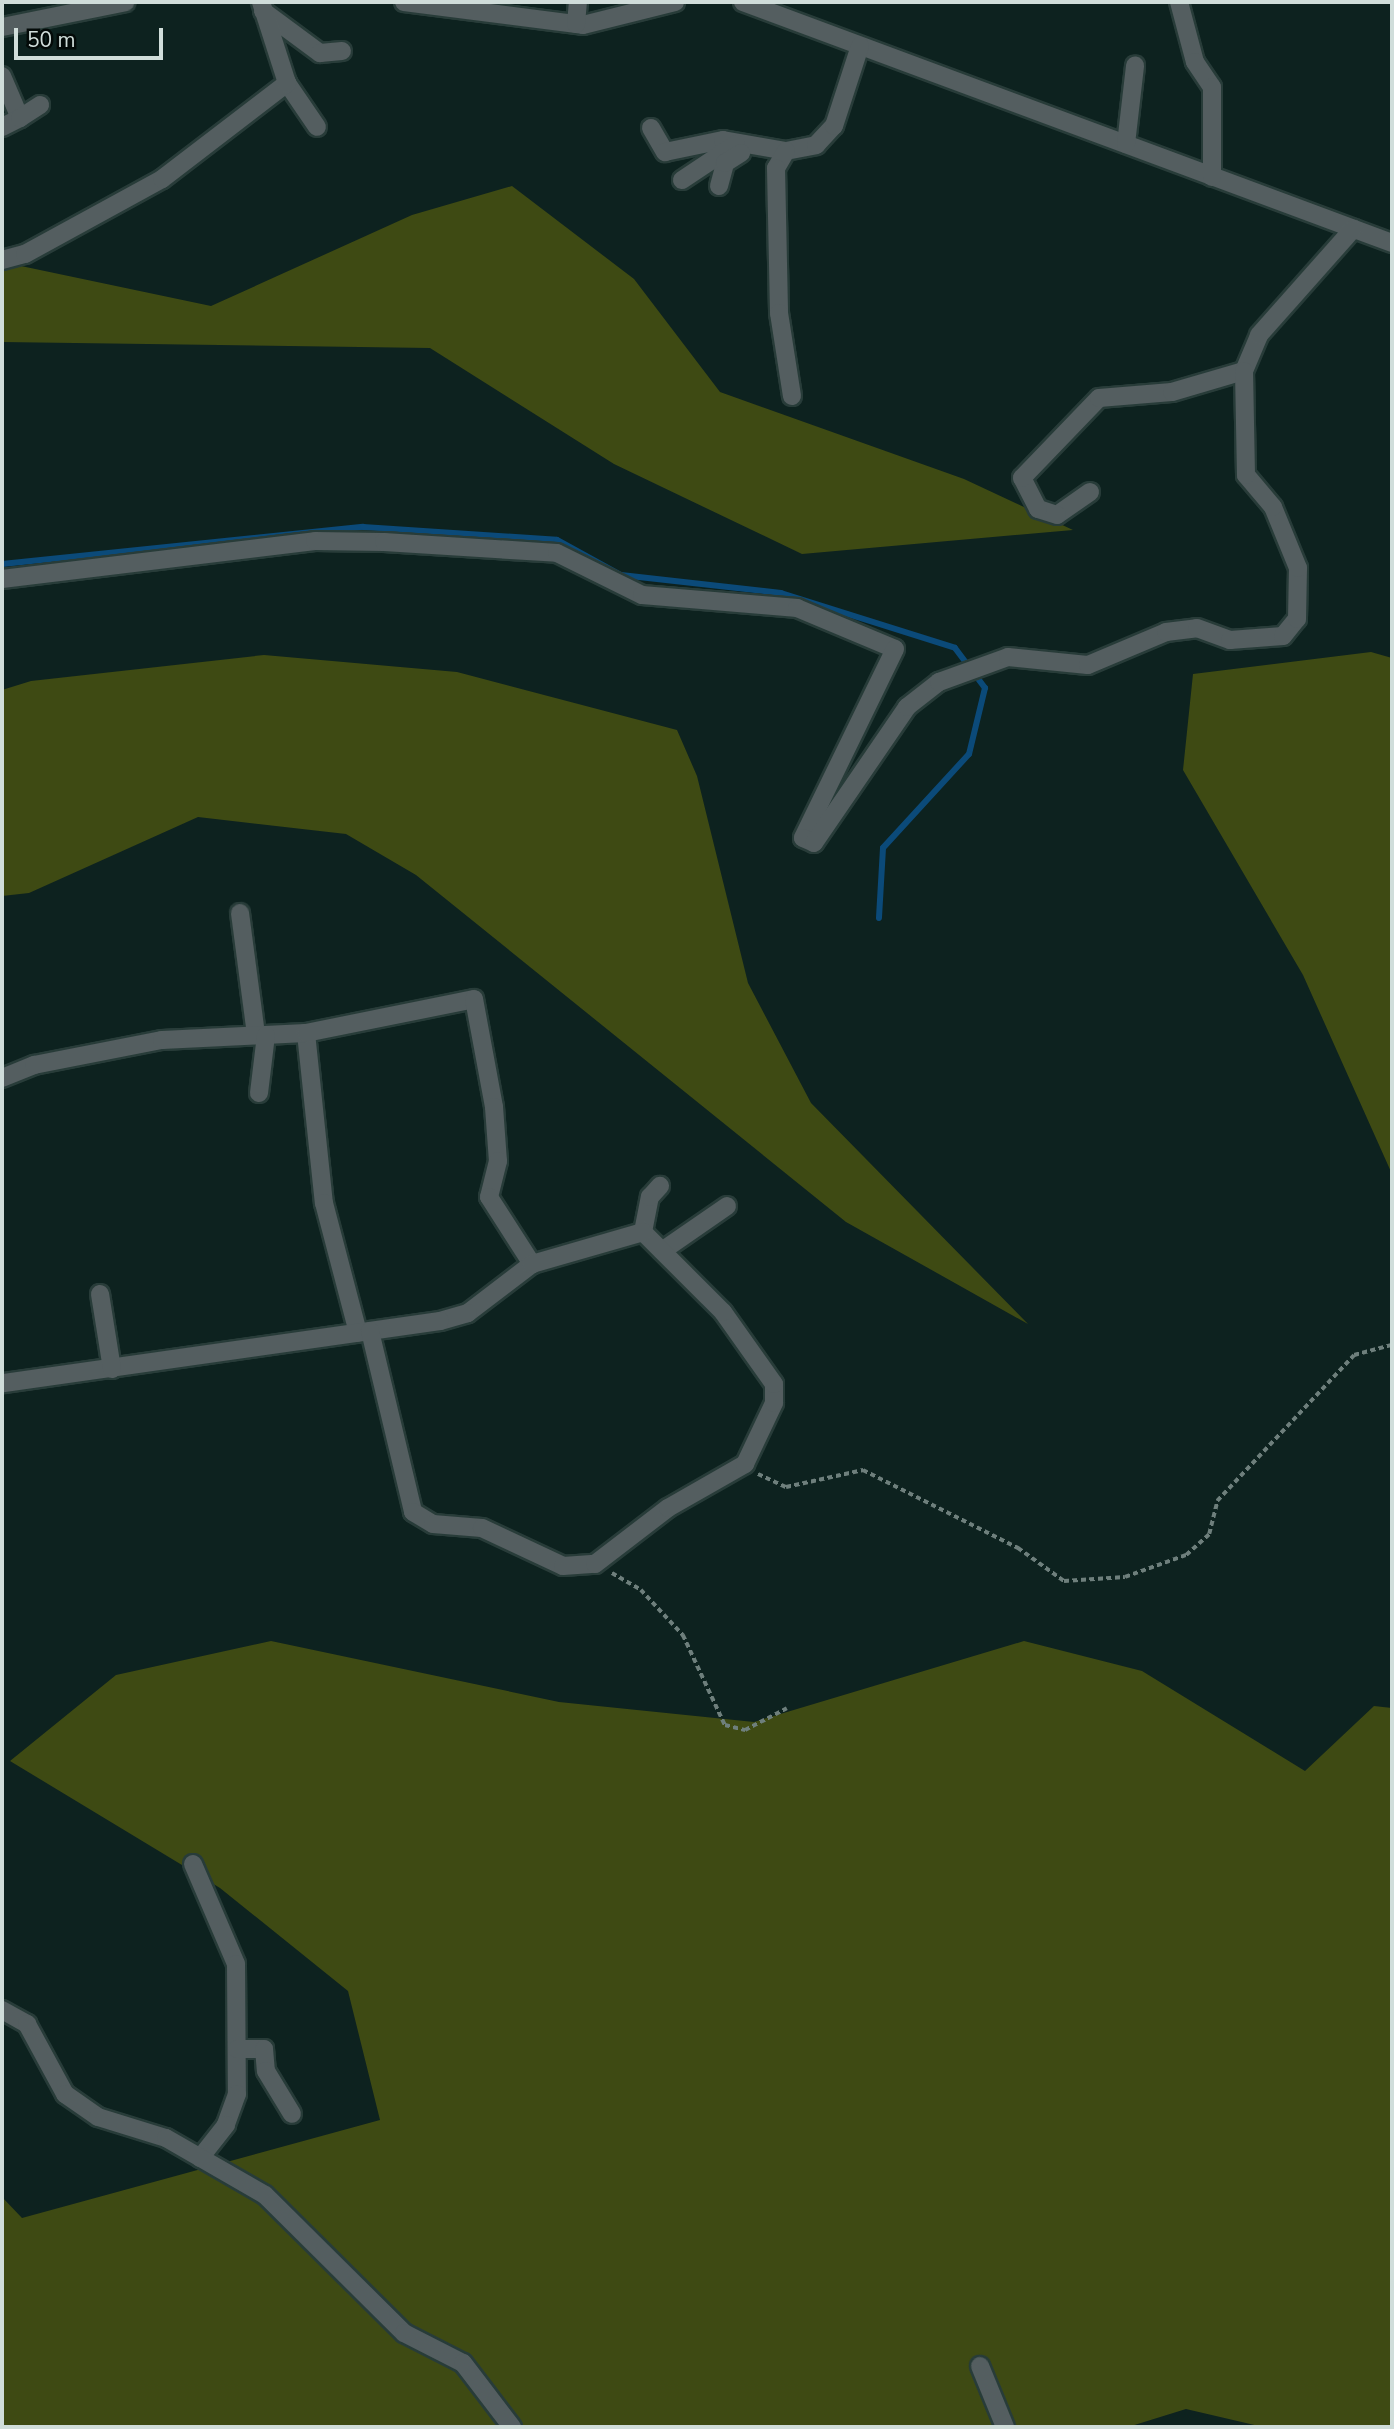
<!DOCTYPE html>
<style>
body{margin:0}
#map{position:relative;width:1394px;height:2429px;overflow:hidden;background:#0d221f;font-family:"Nunito Sans",sans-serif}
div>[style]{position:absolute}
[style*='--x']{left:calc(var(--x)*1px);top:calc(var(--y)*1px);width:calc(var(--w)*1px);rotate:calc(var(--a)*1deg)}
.forest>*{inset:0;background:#3e4a13}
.stream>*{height:6px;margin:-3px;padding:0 3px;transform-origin:3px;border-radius:3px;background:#0b4a79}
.path>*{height:3.5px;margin-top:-1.75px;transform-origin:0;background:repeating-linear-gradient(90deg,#6e7f7c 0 5px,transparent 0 8.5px)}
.roads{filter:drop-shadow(2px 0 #283c39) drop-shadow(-2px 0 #283c39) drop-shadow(0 2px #283c39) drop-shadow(0 -2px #283c39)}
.minor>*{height:18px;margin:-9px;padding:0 9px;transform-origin:9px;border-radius:9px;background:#545e60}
span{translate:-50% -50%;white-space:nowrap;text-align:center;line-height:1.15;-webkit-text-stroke:7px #030a08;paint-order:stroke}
.frame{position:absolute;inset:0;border:4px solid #d0ddda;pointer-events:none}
.scale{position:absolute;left:14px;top:28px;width:149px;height:32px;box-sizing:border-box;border:4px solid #d0ddda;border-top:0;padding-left:9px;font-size:21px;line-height:24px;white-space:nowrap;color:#d0ddda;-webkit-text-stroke:5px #030a08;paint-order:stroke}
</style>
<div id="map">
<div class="forest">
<div style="clip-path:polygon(512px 186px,634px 279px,720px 392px,964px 479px,1073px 530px,802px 554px,614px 464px,430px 348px,2px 342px,2px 262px,211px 306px,412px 215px)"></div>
<div style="clip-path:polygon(1371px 652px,1392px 658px,1392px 1174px,1303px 975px,1183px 770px,1193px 674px)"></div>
<div style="clip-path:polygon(264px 655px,457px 672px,677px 730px,697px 776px,748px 983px,811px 1103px,1028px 1324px,846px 1222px,416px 875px,346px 834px,198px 817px,29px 893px,2px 896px,2px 690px,31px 681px)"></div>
<div style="clip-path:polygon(271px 1641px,559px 1702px,754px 1722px,1024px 1641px,1142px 1671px,1305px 1771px,1374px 1706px,1392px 1708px,1392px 2427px,1263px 2427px,1186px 2409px,1128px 2427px,2px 2427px,2px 2197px,22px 2218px,380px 2120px,348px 1991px,220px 1888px,10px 1761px,116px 1675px)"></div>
</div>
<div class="stream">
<div style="--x:2;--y:564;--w:363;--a:-5.9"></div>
<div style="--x:363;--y:527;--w:194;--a:3.8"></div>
<div style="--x:557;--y:540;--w:73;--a:28.7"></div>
<div style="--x:621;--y:575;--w:161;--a:6.4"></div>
<div style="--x:781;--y:593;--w:182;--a:17.5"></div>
<div style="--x:955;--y:648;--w:50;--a:53.1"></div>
<div style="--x:985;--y:688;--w:68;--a:103.6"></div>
<div style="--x:969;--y:754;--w:127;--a:132.5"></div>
<div style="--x:883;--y:848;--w:70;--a:93.3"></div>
</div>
<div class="path">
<div style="--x:758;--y:1474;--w:31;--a:25"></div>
<div style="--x:786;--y:1487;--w:79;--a:-12.4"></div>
<div style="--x:863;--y:1470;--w:174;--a:26.7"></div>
<div style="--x:1018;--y:1548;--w:57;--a:35.7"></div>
<div style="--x:1064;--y:1581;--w:61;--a:-3.8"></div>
<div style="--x:1125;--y:1577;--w:65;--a:-19.8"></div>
<div style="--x:1186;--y:1555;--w:31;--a:-42"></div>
<div style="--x:1209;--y:1534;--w:34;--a:-76"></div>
<div style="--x:1217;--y:1501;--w:200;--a:-46.8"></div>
<div style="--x:1354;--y:1355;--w:39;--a:-15"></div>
<div style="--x:612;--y:1573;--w:34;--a:30"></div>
<div style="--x:641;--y:1590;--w:62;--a:47"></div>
<div style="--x:683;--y:1635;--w:99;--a:65"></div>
<div style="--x:725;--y:1725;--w:21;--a:14"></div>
<div style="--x:745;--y:1730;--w:47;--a:-27.6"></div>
</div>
<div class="roads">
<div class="minor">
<div style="--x:404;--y:2;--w:180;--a:7.3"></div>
<div style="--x:583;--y:25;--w:95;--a:-14"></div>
<div style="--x:743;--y:2;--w:692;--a:20.37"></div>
<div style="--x:1179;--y:2;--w:62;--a:75.1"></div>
<div style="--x:1195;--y:62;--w:30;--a:56"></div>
<div style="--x:1212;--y:87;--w:90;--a:90"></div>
<div style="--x:263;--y:11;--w:71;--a:36.4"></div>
<div style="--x:320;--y:53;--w:22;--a:-5"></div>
<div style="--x:576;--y:24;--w:22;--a:-85"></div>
<div style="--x:2;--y:27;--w:126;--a:-11.4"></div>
<div style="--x:2;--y:76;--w:46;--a:66.8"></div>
<div style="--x:20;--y:118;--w:20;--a:153"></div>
<div style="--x:287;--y:83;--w:53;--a:55.7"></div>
<div style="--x:20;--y:118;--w:24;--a:-33"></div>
<div style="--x:651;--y:128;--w:28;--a:60"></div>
<div style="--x:665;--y:152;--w:59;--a:-11.7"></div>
<div style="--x:723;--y:140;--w:64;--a:9.9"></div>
<div style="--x:786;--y:151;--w:31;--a:-11"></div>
<div style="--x:816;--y:145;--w:26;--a:-47"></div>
<div style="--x:834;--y:126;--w:84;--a:-72"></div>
<div style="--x:1126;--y:144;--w:79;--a:-83.4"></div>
<div style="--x:786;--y:151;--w:20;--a:120"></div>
<div style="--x:776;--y:168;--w:145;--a:88.8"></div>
<div style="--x:779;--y:313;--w:84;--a:81.1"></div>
<div style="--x:682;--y:180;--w:65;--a:-33.7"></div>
<div style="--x:719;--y:186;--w:24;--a:-75"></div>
<div style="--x:725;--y:163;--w:19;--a:-32"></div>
<div style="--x:2;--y:260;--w:24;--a:-15"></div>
<div style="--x:25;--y:254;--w:156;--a:-28.7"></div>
<div style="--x:162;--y:179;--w:158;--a:-37.5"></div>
<div style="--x:287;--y:83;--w:85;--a:-107.8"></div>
<div style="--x:1090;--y:492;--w:40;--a:145.1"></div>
<div style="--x:1057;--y:515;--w:20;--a:-162"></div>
<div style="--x:1038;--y:509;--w:35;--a:-117"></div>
<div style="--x:1022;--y:478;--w:111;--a:-46.1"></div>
<div style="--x:1099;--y:398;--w:73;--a:-4.7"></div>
<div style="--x:1172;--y:392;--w:75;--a:-16.3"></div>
<div style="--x:1244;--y:371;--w:39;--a:-67"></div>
<div style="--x:1259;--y:335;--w:142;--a:-48.4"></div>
<div style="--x:2;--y:579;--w:315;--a:-6.9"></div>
<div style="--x:315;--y:541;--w:69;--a:0.8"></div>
<div style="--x:384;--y:542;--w:173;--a:3.6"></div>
<div style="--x:557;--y:553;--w:95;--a:26.3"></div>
<div style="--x:642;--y:595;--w:156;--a:4.8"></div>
<div style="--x:797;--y:608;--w:106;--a:22.7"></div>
<div style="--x:895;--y:649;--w:210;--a:116"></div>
<div style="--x:803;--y:838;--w:12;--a:24"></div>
<div style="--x:814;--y:843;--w:165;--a:-55.6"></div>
<div style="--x:907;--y:707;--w:41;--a:-38"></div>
<div style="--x:939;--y:682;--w:73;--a:-19.9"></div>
<div style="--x:1008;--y:657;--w:80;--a:5.7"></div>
<div style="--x:1088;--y:665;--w:85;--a:-22.9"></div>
<div style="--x:1166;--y:632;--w:31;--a:-7"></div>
<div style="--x:1197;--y:628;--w:35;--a:20"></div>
<div style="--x:1230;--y:640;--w:53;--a:-4.3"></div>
<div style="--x:1283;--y:636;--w:22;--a:-51"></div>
<div style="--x:1297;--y:619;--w:51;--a:-88.9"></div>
<div style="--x:1298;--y:568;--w:66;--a:-112.3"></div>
<div style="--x:1273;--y:507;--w:42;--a:-130.2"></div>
<div style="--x:1246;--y:475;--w:104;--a:-91.1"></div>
<div style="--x:240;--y:913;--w:123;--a:82.5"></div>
<div style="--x:306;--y:1033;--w:171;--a:84"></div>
<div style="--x:324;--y:1203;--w:134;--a:75.3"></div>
<div style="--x:2;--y:1078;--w:35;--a:-22"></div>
<div style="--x:34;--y:1065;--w:130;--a:-11.1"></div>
<div style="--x:162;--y:1040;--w:144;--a:-2.8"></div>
<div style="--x:306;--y:1033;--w:171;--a:-11.4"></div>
<div style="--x:474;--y:999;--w:110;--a:79.5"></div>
<div style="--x:494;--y:1107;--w:54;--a:85.8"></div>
<div style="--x:498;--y:1161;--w:37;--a:104"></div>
<div style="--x:489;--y:1197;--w:80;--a:57.3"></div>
<div style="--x:532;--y:1264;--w:81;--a:142.6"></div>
<div style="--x:468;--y:1313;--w:29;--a:164"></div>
<div style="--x:440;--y:1321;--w:442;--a:171.9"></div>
<div style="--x:259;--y:1093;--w:58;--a:-83.1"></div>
<div style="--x:643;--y:1232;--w:36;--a:-79"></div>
<div style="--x:650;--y:1197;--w:15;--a:-48"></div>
<div style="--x:662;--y:1251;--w:79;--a:-34.7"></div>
<div style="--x:100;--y:1294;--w:76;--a:80.9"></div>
<div style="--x:370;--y:1331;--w:186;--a:76.6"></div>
<div style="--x:413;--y:1512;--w:23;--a:31"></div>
<div style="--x:433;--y:1524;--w:49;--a:4.7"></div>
<div style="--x:482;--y:1528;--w:89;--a:25.1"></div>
<div style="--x:563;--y:1566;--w:32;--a:-4"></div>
<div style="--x:595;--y:1564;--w:92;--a:-37.5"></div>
<div style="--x:668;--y:1508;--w:89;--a:-29.7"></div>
<div style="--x:745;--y:1464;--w:68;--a:-64.6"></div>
<div style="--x:774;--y:1403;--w:19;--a:-90"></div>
<div style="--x:774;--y:1384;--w:88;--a:-125.3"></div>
<div style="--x:723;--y:1312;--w:113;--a:-135"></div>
<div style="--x:643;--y:1232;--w:116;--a:163.9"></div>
<div style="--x:193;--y:1864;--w:109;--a:66.7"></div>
<div style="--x:236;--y:1964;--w:130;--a:89.6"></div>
<div style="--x:237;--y:2094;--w:33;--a:110"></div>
<div style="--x:226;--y:2125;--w:42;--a:128.2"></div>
<div style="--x:2;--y:2010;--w:29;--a:29"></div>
<div style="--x:27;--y:2024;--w:80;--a:61.5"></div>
<div style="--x:65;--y:2094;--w:40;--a:34.9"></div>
<div style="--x:98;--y:2117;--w:71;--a:17.2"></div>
<div style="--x:166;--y:2138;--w:114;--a:29.9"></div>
<div style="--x:265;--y:2195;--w:196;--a:44.8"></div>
<div style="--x:404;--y:2333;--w:66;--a:27"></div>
<div style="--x:463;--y:2363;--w:81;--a:52.6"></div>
<div style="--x:237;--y:2049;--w:27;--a:0"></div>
<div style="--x:264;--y:2049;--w:22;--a:85"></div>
<div style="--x:266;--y:2071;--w:50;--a:58.8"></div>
<div style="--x:980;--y:2366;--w:66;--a:67.7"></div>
</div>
</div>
<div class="frame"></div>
<div class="scale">50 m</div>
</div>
